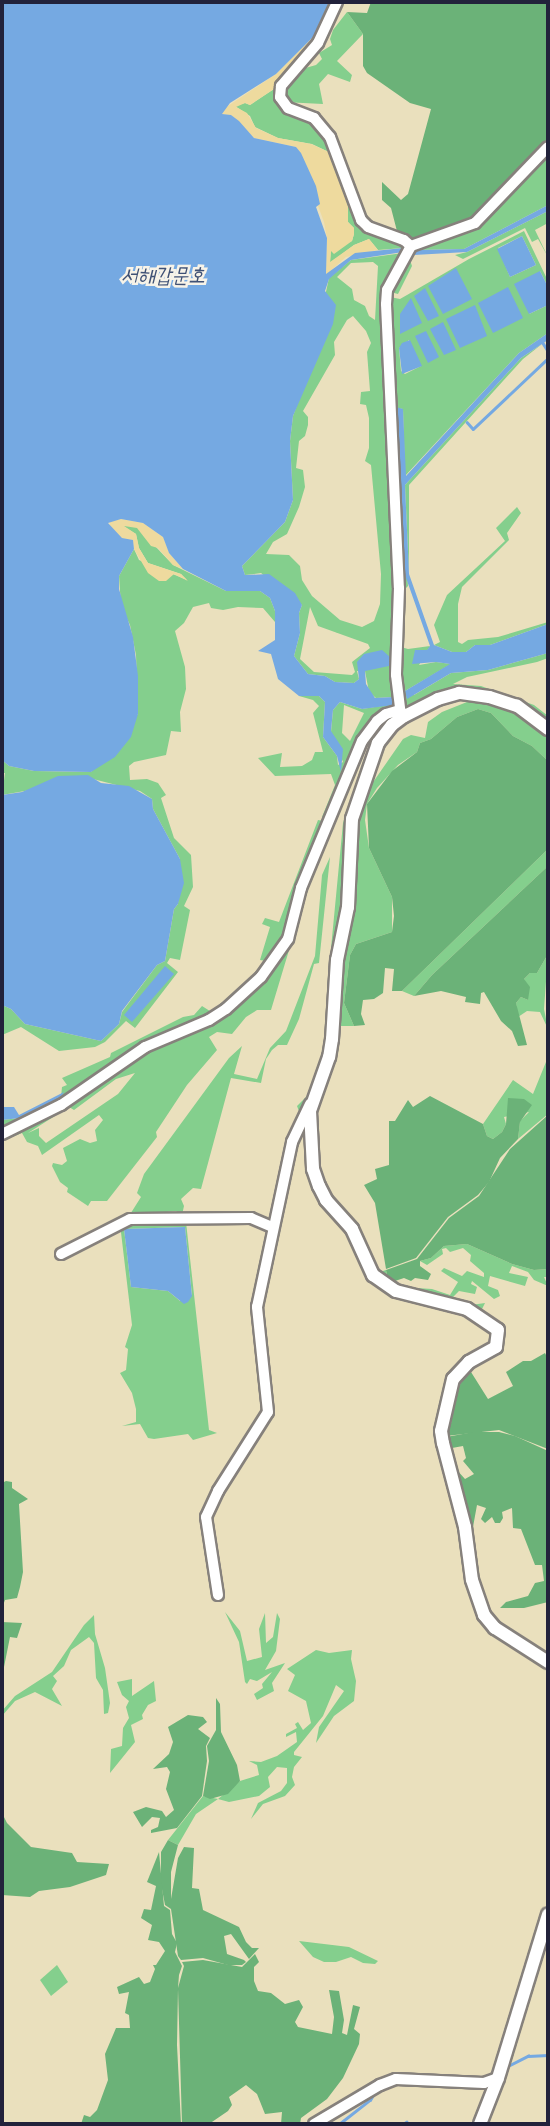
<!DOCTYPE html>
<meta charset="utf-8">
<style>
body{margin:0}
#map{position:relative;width:550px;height:2126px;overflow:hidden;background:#eae0bd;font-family:"Balsamiq Sans","Poor Story",sans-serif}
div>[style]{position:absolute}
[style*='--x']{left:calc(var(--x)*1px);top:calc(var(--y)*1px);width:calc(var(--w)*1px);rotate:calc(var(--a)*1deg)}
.green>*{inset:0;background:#84cf8d}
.forest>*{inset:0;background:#6bb278}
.sand>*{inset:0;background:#eeda9e}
.water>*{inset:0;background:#75a9e2}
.stream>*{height:2.5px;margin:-1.25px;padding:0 1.25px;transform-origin:1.25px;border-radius:1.25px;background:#75a9e2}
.roads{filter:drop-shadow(2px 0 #86817c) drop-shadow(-2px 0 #86817c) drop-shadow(0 2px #86817c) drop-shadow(0 -2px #86817c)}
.minor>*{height:10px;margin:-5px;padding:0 5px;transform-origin:5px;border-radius:5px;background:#fff}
.tertiary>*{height:12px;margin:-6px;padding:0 6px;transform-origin:6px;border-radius:6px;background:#fff}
span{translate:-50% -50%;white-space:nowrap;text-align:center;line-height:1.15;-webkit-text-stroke:5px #f7f3e8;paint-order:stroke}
.water-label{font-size:21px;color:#3f5175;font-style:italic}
.frame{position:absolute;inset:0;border:4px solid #22223b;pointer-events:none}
</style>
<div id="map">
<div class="green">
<div style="clip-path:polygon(347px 12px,363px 34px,337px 61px,352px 75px,350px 82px,328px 74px,319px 84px,323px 104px,283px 102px,284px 87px,295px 71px,316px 65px,322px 59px,319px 53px,332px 45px,330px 39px,333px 30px)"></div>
<div style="clip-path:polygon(evenodd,277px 87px,276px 98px,327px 136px,357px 219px,398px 240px,406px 248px,388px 282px,397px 705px,365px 732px,292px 926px,266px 961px,260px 960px,270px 927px,262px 924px,265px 918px,279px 922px,318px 820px,323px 821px,322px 817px,335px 785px,331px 774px,275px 776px,258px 758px,282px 753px,280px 767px,302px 766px,312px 760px,315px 752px,323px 752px,313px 713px,319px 706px,313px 700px,299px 696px,302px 694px,319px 696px,325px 702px,323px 737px,337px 756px,338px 765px,343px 762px,331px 732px,333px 710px,340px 702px,362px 709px,394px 704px,392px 697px,376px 698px,369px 692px,365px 671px,357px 671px,359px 679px,354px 683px,335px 682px,325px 676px,308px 674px,294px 656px,300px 633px,299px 613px,302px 605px,261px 573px,245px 575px,242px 566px,285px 522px,293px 500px,290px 441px,293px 416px,307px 378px,329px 278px,351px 260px,403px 253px,403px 248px,378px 250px,369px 239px,354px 245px,330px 263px,331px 249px,352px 241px,354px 234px,354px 228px,348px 222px,348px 207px,331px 153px,312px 144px,278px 138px,255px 127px,250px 116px,235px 106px,245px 103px,250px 105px,277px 87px,373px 262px,378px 266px,375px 320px,369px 316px,365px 306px,354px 300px,352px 289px,337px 277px,351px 263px,373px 262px,277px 87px,353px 316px,366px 331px,371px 343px,367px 352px,370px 391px,361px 392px,360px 404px,366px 405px,369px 418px,369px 448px,365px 461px,371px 465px,381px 574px,380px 604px,374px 621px,362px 627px,340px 620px,312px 596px,302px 580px,300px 566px,289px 555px,266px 554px,273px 542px,287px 534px,299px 507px,305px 487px,303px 470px,296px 468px,299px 441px,305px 436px,308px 425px,308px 417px,303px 411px,335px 355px,334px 342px,347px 320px,353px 316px,277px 87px,310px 607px,318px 626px,368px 644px,370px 648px,352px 662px,355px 672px,352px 675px,314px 672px,300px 659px,310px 607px,277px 87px,344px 705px,364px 713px,350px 741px,342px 733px,344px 705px)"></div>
<div style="clip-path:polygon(548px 149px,548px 205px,464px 249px,417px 250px,410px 260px,412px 266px,398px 294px,390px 292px,414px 249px)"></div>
<div style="clip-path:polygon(548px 211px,548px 223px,535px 230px,548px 257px,538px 239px,532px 242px,525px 228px,463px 259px,455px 255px,467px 252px)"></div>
<div style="clip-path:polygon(evenodd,524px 231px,548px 281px,548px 287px,540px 271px,529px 314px,548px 305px,548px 333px,519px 353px,405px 476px,403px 409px,396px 408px,408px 586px,402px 592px,401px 647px,408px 649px,430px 646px,419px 665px,436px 662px,451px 664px,405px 691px,414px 695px,451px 673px,488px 670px,548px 653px,548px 658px,537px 662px,467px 677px,453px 684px,481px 686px,534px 705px,548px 716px,548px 727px,469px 691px,406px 713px,400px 700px,390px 297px,400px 299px,407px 295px,469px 259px,524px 231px,522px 236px,536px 265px,510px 277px,498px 248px,522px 236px,524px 231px,409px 340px,421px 366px,405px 374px,401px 371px,399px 348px,409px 340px)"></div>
<div style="clip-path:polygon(542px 344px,523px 359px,409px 485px,409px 574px,405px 485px,521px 358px)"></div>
<div style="clip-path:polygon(517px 507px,521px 513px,507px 533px,509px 540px,462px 587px,458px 604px,458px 642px,462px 644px,468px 640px,498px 637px,548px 622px,548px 624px,490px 645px,475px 645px,466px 652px,452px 652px,434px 645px,440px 642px,434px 625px,447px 595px,505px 541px,496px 528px)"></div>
<div style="clip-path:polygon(126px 525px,137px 527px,173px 565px,226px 591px,260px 591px,270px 598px,275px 611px,275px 622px,263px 608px,238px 607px,223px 610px,211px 608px,209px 603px,193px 607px,184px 623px,175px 631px,185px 667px,186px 689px,180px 712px,181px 732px,171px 731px,166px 755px,134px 762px,129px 766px,130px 780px,147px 779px,158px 783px,166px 795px,161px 798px,174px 838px,191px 855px,193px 887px,184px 906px,190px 910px,180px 960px,170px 958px,167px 963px,178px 972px,135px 1028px,126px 1021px,105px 1042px,95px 1047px,59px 1051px,21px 1027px,2px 1035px,2px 1005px,11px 1009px,25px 1024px,101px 1041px,119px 1024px,122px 1012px,157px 965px,165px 961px,174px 909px,178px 904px,180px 859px,153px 809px,152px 799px,140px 791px,93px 779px,2px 795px,5px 773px,2px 773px,2px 760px,9px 766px,34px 771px,91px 772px,138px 714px,136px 655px,130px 625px,121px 606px,119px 576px,134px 549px,139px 560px,187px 580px,181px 574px,148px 563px,139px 548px,136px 534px,123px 526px)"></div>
<div style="clip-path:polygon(evenodd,456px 696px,479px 696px,516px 708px,534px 718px,548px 731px,548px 761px,532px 746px,513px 736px,491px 713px,478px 709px,457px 717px,431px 739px,420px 743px,417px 752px,398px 765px,377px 788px,367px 804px,365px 820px,369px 848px,392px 897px,392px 932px,356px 944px,350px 955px,344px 1003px,354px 1026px,336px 1026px,335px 990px,349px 907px,353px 820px,364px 783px,379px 745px,393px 726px,430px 704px,456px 696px,470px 696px,486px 699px,467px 702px,442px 712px,428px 722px,425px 738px,411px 735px,403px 739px,360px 801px,375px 756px,394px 727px,430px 705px,470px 696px)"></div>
<div style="clip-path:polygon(390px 724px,348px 838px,331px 1030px,310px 1101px,269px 1222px,288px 1143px,300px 1114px,297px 1106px,311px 1092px,327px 1039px,327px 990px,343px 823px,364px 759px,375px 739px)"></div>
<div style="clip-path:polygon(548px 849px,548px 866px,432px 975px,414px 996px,402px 991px)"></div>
<div style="clip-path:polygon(330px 857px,319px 963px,314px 964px,299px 1019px,287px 1045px,278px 1045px,272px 1050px,266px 1059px,261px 1083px,231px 1078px,201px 1189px,193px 1188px,181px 1199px,184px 1206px,182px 1215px,176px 1211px,129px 1216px,141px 1197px,137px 1193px,144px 1174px,229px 1058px,242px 1046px,234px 1074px,257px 1079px,270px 1048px,286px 1031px,315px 956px,322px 875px)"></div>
<div style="clip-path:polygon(evenodd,302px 907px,271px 1010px,257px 1010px,246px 1017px,232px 1034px,217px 1032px,209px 1037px,217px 1050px,187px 1085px,156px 1132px,157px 1137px,107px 1201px,91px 1201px,88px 1206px,67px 1192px,68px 1188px,60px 1182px,52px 1166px,53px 1163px,62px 1165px,67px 1161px,63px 1148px,80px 1139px,90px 1143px,97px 1141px,95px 1130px,103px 1120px,99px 1115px,42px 1155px,38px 1146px,27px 1142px,22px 1133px,2px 1141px,132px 1058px,209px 1022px,256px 986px,302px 907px,135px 1073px,118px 1094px,46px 1143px,39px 1136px,39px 1128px,28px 1133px,69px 1107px,74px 1110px,116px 1079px,135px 1073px)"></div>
<div style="clip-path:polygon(548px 954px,544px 1009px,548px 1029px,540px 1012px,527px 1011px,518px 1017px,516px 1003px,521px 997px,528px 1000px,524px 979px,530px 973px,537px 973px)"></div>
<div style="clip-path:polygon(221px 1003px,226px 1007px,214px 1015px,164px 1034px,77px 1093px,2px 1132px,2px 1120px,20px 1118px,61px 1097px,62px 1087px,67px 1085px,62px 1078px,110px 1057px,111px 1053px,183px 1017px,194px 1015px,202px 1006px,213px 1013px)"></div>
<div style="clip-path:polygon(548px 1057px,548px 1114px,518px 1139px,520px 1121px,529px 1112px,504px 1117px,506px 1124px,502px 1132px,493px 1139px,487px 1136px,483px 1124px,513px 1080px,533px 1094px)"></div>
<div style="clip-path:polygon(evenodd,186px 1222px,209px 1430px,217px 1433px,193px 1440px,188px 1434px,154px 1439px,148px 1438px,140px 1424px,122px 1426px,136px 1422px,136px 1409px,132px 1393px,120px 1373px,126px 1370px,128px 1349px,125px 1347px,132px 1325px,120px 1224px,186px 1222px,185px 1227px,192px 1295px,180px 1301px,168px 1291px,131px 1287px,124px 1229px,185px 1227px)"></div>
<div style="clip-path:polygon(467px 1244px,512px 1264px,534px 1270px,548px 1269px,548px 1277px,544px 1277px,548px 1286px,534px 1280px,528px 1272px,512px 1266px,509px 1273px,528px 1277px,525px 1286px,490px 1276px,488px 1286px,498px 1290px,500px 1296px,494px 1299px,472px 1281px,471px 1284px,477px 1287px,475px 1294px,459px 1291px,453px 1297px,471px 1305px,485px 1303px,482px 1309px,496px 1321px,503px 1337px,501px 1347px,468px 1366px,457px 1378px,449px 1400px,445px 1436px,448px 1399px,456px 1377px,468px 1365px,500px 1347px,501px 1333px,495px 1323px,474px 1311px,443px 1300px,395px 1289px,384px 1283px,377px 1273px,386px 1270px,388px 1279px,401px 1287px,432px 1289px,450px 1295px,458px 1282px,441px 1271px,444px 1268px,462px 1276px,467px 1271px,484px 1277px,484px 1273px,470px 1261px,471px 1255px,463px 1248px,450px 1252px,446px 1248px,442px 1249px,443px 1254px,427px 1265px,420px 1261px,431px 1258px,444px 1246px)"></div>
<div style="clip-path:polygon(225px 1612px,240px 1631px,247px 1661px,262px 1657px,259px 1629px,265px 1613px,266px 1643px,273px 1637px,277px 1613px,280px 1619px,276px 1651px,265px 1670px,285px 1663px,272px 1683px,274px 1691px,257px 1700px,254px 1694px,263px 1688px,262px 1684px,272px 1672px,257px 1681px,250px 1679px,247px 1684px,245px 1682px,239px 1642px)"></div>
<div style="clip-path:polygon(94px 1615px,95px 1634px,105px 1668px,110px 1703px,108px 1713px,104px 1714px,103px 1690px,96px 1678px,94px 1643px,89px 1637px,71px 1650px,64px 1666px,53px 1676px,57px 1681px,52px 1689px,62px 1706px,35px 1692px,15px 1701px,2px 1716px,2px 1711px,15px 1696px,52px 1672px,84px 1625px)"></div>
<div style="clip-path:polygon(316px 1650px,329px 1653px,352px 1650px,351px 1659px,356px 1681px,354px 1701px,334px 1716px,316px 1743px,319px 1727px,344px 1691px,336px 1685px,323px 1716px,294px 1752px,294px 1755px,302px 1757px,294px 1767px,292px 1777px,295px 1785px,285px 1796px,263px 1804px,251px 1819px,258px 1803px,281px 1791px,287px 1783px,287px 1768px,277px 1767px,268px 1777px,270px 1787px,259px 1796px,229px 1802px,218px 1799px,196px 1814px,178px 1845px,168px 1840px,203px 1796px,218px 1799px,240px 1781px,259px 1775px,257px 1765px,249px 1761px,261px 1762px,277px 1756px,297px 1742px,296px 1732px,286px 1737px,286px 1734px,297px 1728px,295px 1724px,298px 1722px,303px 1730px,311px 1723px,306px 1701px,288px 1691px,295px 1675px,287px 1669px)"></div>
<div style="clip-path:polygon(132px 1679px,132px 1696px,154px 1681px,156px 1701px,148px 1705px,142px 1715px,143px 1719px,131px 1725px,135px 1742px,110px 1773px,111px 1749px,122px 1746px,123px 1728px,129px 1718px,126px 1707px,129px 1701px,122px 1695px,117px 1682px)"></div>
<div style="clip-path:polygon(299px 1941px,349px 1947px,378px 1961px,375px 1964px,363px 1963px,351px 1957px,336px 1962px,324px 1962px,313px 1957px)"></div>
<div style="clip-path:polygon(57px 1965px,68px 1982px,51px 1996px,40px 1980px)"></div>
</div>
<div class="forest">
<div style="clip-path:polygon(371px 2px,548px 2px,548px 146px,475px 222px,413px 242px,398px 235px,391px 208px,382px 200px,382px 182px,401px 200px,408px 194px,431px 109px,410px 103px,367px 73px,363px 66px,363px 34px,347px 12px,367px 13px)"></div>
<div style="clip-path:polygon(478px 709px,491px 713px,513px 736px,532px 746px,548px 761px,548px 849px,402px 991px,392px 991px,394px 969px,385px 968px,383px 993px,374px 999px,363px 1000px,361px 1014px,365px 1025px,354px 1026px,344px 1003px,350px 955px,356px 944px,392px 932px,394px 916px,392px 897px,369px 848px,367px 804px,392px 771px,417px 752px,420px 743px,431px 739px,457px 717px)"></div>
<div style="clip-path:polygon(548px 866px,548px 954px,537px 973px,530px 973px,524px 979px,530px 987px,528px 1000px,521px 997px,516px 1003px,527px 1045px,518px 1046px,512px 1031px,501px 1021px,484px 992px,481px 993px,480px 1004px,465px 1002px,466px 997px,441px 991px,414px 996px,432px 975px)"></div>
<div style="clip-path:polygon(430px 1096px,483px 1124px,487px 1136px,493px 1139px,502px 1132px,506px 1124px,508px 1098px,524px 1099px,532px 1105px,520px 1122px,518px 1139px,500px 1158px,489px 1182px,478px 1195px,448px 1217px,416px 1258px,386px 1269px,375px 1203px,364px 1185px,377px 1179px,375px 1169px,389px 1165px,389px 1121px,395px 1121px,408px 1100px,413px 1107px)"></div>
<div style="clip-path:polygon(548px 1115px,548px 1269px,534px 1270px,512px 1264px,467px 1244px,444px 1246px,431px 1258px,420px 1261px,420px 1266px,431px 1274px,428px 1280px,415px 1278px,411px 1281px,404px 1278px,392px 1282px,388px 1279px,386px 1270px,417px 1259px,449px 1218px,479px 1196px,510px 1149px)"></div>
<div style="clip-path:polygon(545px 1353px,548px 1359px,548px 1449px,499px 1430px,446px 1436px,445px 1427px,451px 1423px,459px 1386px,467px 1374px,471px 1372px,488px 1399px,513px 1386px,506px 1372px,523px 1361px,531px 1361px)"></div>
<div style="clip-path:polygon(evenodd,474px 1432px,499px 1432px,515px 1436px,548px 1451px,548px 1602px,524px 1608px,500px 1608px,506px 1602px,528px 1596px,535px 1583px,544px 1581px,542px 1565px,535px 1565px,521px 1529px,513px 1528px,512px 1508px,502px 1512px,503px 1518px,500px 1523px,495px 1523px,492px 1517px,485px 1523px,481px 1519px,486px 1508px,477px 1505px,471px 1538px,446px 1437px,474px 1432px,463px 1446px,466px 1458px,463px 1461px,474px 1474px,465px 1479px,456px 1469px,452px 1448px,463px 1446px)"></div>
<div style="clip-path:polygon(6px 1481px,12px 1482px,12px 1488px,28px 1499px,19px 1504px,23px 1572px,20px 1587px,17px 1598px,5px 1600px,2px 1608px,2px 1483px)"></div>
<div style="clip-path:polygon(2px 1615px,2px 1622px,22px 1623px,17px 1638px,10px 1637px,2px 1677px)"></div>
<div style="clip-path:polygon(216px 1698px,220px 1704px,221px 1732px,237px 1765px,240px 1781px,228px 1794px,210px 1799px,203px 1796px,209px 1761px,207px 1746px,216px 1730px)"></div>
<div style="clip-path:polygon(188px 1715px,203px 1717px,207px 1722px,198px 1729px,210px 1738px,206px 1746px,207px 1761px,202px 1796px,177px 1828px,151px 1833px,151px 1830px,158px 1827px,160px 1818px,152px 1817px,142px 1827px,133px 1812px,146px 1807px,162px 1811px,166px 1817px,174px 1810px,166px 1789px,170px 1772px,167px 1767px,153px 1769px,169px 1754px,173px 1742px,168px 1727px)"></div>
<div style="clip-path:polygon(2px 1813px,7px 1823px,31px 1847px,72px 1853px,77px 1862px,109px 1864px,106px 1875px,70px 1887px,39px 1891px,30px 1897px,2px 1895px)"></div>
<div style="clip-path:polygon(168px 1840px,178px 1845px,171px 1872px,171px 1899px,178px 1858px,184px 1847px,194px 1848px,192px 1888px,199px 1889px,203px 1910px,239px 1927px,246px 1942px,252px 1948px,259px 1948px,249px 1959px,231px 1934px,224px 1936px,227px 1954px,244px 1960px,246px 1962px,242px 1965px,228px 1965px,203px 1958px,181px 1960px,178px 1956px,171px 1909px,165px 1905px,161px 1884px,161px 1852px)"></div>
<div style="clip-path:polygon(159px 1852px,164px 1906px,170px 1910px,172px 1934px,177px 1943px,175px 1952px,182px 1966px,179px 1975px,178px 1988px,184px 1966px,182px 1962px,203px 1960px,242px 1967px,255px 1954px,259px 1962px,254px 1967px,254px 1981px,258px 1991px,271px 1993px,285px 2004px,299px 2000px,303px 2007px,295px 2022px,298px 2027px,332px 2034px,334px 2017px,329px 1990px,339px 1991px,344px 2020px,342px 2033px,347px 2035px,353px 2005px,360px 2007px,354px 2029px,360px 2034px,359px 2044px,343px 2078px,327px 2099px,301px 2118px,300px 2124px,281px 2124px,282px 2112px,265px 2114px,257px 2094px,246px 2085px,229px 2097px,232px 2105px,228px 2111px,209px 2124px,182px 2124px,178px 1989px,177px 2045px,181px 2124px,81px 2124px,84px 2115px,90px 2117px,97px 2110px,108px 2080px,105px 2054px,116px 2028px,130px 2028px,129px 2015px,125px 2013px,129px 1992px,119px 1994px,117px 1987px,139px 1977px,144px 1984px,150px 1982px,155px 1969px,153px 1965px,156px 1965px,165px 1951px,159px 1942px,148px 1940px,152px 1925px,141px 1918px,144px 1909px,151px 1910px,156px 1886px,147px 1882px)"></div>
</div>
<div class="sand">
<div style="clip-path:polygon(328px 2px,333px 2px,320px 34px,277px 87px,250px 105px,245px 103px,236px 107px,247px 113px,256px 128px,278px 138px,311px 144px,331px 153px,348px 207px,348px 222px,354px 228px,354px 234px,352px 241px,334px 254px,331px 251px,330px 262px,354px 245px,369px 239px,378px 250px,346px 257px,326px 275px,327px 238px,324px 222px,296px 147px,254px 138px,231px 115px,222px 114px,222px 110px,276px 74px,314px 36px)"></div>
<div style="clip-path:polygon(121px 519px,143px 523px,163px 537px,169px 553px,183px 569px,173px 565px,158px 548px,151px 546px,137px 528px,124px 526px,136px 534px,139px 548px,148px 563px,181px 574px,188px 581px,174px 574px,166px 581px,159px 581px,148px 573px,134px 549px,133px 540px,122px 538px,110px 528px,110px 521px)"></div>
</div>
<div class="water">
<div style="clip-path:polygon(2px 2px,329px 2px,314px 36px,276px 74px,230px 103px,222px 114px,231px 115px,239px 121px,254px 138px,296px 147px,301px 153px,316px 186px,320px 204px,316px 207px,327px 238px,326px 274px,355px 253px,403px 248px,403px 252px,351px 260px,329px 279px,325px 291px,336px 305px,333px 324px,293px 416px,290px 441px,293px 500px,285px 522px,242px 566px,245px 575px,269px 574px,295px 593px,302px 605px,299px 613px,300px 633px,294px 656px,308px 674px,325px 676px,335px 682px,354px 683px,359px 679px,357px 662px,364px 654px,382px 650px,390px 657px,389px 666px,365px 671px,366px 684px,375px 698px,393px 697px,394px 705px,362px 709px,340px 702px,333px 710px,331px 731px,343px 749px,341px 772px,337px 756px,323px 737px,325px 702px,319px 696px,299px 696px,278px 679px,271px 654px,258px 651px,275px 640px,275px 611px,270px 598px,260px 591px,226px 591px,183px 569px,169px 553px,163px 537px,143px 523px,121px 519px,108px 523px,122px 538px,133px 540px,134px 549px,119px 576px,119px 589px,133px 637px,138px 676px,138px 714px,131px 737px,115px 757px,91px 772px,34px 771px,9px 766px,2px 760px)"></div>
<div style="clip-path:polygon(548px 205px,548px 211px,467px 252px,414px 255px,417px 250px,464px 249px)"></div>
<div style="clip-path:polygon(522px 236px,536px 265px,510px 277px,497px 249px)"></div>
<div style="clip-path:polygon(456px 268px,472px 299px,443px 314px,428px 286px)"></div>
<div style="clip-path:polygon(540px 271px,548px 287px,548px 305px,529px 314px,514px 284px)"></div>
<div style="clip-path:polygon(508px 287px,523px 318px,493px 333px,478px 303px)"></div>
<div style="clip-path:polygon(425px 288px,439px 316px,428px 321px,414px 296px)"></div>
<div style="clip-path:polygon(411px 298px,422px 323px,400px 334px,400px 314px)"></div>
<div style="clip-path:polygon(475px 305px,487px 336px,460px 348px,446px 319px)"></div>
<div style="clip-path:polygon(443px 322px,456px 350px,444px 355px,430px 329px)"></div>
<div style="clip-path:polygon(426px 331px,439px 357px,428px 363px,415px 336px)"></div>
<div style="clip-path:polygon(548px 333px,548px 340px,521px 358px,405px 485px,409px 574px,434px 645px,452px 652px,466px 652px,475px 645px,490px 645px,548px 624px,548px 653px,488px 670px,451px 673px,407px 699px,405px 691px,450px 664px,436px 662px,412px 664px,415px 650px,427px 650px,430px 646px,405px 575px,396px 407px,403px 409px,406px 476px,519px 353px)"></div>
<div style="clip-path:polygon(410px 340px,422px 366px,402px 374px,399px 348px,402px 343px)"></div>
<div style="clip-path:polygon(88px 775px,101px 783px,129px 786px,152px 799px,153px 809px,180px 859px,184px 883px,178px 904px,174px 909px,165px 961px,157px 965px,122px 1011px,119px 1024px,101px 1041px,25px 1024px,11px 1009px,2px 1005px,2px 795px,22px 792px,58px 776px)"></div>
<div style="clip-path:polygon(165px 966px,174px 974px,132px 1022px,124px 1015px)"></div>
<div style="clip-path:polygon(64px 1092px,61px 1097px,20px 1118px,2px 1120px,2px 1107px,14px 1107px,19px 1115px)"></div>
<div style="clip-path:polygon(185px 1227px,192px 1296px,188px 1302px,184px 1304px,168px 1291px,131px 1287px,124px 1229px)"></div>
</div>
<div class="stream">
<div style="--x:543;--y:343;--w:9;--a:58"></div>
<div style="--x:467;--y:422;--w:9;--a:49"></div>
<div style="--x:473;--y:429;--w:103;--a:-43.4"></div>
<div style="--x:506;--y:2067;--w:25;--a:-27"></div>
<div style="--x:528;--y:2056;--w:20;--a:-3"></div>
<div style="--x:402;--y:2074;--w:28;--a:2"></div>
<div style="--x:339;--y:2124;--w:39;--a:-38"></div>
<div style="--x:370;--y:2100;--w:9;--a:-58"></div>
<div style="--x:403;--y:2124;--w:4;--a:-34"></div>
</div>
<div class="roads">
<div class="minor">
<div style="--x:337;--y:2;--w:45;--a:114.9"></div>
<div style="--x:318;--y:43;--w:57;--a:130.7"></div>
<div style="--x:281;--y:86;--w:11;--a:95"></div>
<div style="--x:280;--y:97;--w:14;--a:54"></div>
<div style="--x:288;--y:108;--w:28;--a:21"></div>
<div style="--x:314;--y:118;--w:25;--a:50"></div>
<div style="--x:330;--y:137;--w:89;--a:69.5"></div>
<div style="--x:361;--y:220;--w:10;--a:45"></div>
<div style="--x:368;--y:227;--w:38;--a:20"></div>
<div style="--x:404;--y:240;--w:9;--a:41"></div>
<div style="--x:411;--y:246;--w:50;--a:118.6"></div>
<div style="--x:387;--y:290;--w:14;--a:94"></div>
<div style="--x:386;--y:304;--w:284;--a:87.4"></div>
<div style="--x:399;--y:588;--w:87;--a:92"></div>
<div style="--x:396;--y:675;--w:35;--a:83"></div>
<div style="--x:400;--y:710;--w:7;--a:56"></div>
<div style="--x:411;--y:246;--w:68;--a:-19.8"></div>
<div style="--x:475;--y:223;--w:105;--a:-46.2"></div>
<div style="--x:2;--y:1134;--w:66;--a:-26.2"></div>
<div style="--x:61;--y:1105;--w:102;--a:-34.6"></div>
<div style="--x:145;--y:1047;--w:69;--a:-22.9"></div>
<div style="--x:209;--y:1020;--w:20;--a:-33"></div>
<div style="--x:226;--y:1009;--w:47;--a:-42.4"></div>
<div style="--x:261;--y:977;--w:47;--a:-54.6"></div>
<div style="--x:288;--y:939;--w:53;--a:-75.7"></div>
<div style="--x:301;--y:888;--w:159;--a:-67.5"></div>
<div style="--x:362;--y:741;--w:25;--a:-53"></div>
<div style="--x:377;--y:721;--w:11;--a:-38"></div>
<div style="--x:386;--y:714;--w:15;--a:-16"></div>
<div style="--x:61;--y:1254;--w:77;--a:-26.9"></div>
<div style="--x:130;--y:1219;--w:121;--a:-0.5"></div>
<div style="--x:251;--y:1218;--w:23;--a:23"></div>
<div style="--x:218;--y:1595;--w:79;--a:-98.7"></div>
<div style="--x:206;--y:1517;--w:29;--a:-65"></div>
<div style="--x:218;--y:1491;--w:93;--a:-57.7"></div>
<div style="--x:268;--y:1412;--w:106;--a:-96"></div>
<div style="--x:257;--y:1307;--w:169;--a:-78"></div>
<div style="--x:292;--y:1142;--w:42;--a:-64.7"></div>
<div style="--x:314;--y:2124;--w:77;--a:-30.6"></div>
<div style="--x:380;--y:2085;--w:17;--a:-21"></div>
<div style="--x:396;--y:2079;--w:88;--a:2.6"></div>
<div style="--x:484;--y:2083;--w:15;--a:-20"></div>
</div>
<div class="tertiary">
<div style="--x:548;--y:729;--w:39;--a:-143"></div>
<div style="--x:517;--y:706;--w:29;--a:-162"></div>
<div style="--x:489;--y:697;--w:30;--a:-172"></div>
<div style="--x:459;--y:693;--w:22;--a:164"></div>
<div style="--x:438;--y:699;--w:38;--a:153"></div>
<div style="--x:404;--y:716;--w:15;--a:143"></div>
<div style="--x:392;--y:725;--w:23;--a:128"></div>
<div style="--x:378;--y:743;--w:80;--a:108.9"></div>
<div style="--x:352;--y:819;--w:88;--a:92.6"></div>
<div style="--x:348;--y:907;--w:54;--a:101.7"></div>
<div style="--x:337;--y:960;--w:79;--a:93.6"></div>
<div style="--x:332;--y:1039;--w:18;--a:99"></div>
<div style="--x:329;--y:1057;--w:57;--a:109.4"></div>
<div style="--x:310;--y:1111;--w:58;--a:87"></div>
<div style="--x:313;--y:1169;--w:18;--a:71"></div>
<div style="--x:319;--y:1186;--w:16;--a:63"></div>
<div style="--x:326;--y:1200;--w:39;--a:48"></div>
<div style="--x:352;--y:1229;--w:51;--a:65.5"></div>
<div style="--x:373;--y:1275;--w:28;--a:35"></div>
<div style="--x:396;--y:1291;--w:73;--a:14.2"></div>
<div style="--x:467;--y:1309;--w:37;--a:34"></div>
<div style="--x:498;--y:1330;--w:17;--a:97"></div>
<div style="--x:496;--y:1347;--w:31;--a:151"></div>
<div style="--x:469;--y:1362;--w:23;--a:133"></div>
<div style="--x:453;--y:1379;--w:53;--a:103"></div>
<div style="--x:441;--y:1431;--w:12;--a:81"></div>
<div style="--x:443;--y:1443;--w:87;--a:75.3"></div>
<div style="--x:465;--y:1527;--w:53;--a:82.5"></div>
<div style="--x:472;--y:1580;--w:37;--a:71"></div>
<div style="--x:484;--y:1615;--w:17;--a:50"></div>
<div style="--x:495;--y:1628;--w:63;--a:32.7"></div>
<div style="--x:480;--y:2124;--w:49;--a:-68.6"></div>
<div style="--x:498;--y:2078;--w:171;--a:-73"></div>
</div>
</div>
<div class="water-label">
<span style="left:163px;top:276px">서해갑문호</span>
</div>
<div class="frame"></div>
</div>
